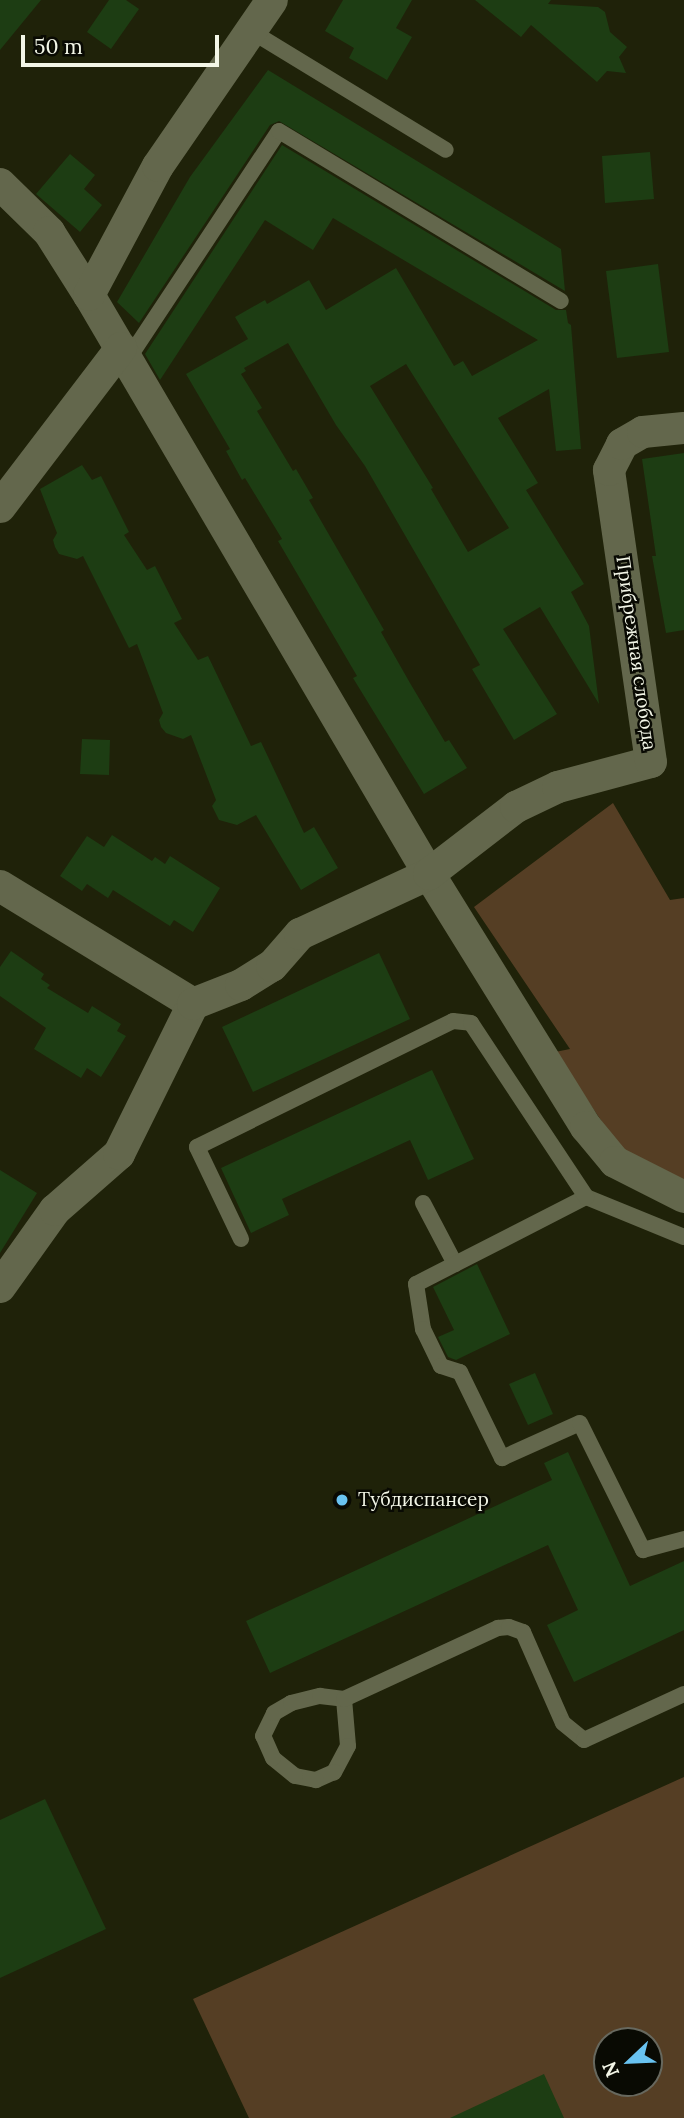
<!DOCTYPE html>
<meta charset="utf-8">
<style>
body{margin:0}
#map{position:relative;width:684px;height:2118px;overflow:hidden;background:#1f2209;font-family:Lora,serif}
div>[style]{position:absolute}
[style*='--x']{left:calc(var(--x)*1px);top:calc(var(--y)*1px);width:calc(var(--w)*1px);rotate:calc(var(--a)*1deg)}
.green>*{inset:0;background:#553e24}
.building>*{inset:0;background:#1d3d13}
.service>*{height:16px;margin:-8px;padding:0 8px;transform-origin:8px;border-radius:8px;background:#63674c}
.minor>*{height:32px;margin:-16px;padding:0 16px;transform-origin:16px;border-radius:16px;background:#63674c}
.dots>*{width:19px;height:19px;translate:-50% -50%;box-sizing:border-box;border:4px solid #090a03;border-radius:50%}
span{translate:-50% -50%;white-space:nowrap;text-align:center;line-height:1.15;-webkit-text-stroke:5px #090a03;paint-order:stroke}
.street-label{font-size:19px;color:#f3f6e7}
.poi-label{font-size:19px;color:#f3f6e7}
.left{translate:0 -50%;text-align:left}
.north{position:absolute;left:593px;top:2027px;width:70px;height:70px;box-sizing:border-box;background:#090a03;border:2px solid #67685e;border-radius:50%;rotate:247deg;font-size:19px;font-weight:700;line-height:28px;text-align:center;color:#f3f6e7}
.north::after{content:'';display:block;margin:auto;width:24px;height:32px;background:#69c3f1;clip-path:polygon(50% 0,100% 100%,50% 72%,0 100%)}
.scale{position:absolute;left:21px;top:35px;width:198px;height:32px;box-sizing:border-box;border:4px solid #f3f6e7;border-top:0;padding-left:9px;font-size:21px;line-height:24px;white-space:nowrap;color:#f3f6e7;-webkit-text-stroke:5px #090a03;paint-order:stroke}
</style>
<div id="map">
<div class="green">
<div style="clip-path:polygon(613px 803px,670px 900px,684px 898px,684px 1191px,619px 1147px,555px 1052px,570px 1049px,474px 907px)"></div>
<div style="clip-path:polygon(evenodd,684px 1777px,684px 2118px,249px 2118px,193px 1999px,684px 1777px,607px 2041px,649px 2041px,649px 2083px,607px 2083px,607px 2041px)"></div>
</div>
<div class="building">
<div style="clip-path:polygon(0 0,41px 0,0 50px)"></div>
<div style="clip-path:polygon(109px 0,126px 0,139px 9px,111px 49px,87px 32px)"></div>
<div style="clip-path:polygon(343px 0,412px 0,396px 28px,412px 37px,387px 80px,349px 58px,354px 48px,325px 31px)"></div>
<div style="clip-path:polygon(475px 0,551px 0,548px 4px,598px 7px,605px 12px,610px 32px,627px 47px,619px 57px,626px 73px,607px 71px,597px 82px,531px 25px,521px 37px)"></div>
<div style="clip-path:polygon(268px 70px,561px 249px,565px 291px,279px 121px,270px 125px,139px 323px,117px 302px,190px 177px)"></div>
<div style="clip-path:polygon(evenodd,282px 145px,556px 310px,566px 310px,568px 323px,571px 325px,581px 449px,556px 451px,549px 389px,498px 418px,538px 483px,526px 490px,584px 584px,571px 592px,589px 626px,599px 704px,540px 607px,503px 629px,557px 714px,514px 740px,472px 669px,480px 665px,365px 466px,336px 425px,288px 343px,244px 368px,246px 371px,241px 374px,262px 408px,257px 411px,293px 471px,296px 469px,313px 498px,309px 500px,384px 630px,381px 632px,410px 683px,445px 742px,449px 740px,467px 768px,424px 794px,353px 678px,357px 676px,278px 541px,282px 539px,245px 478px,242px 480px,226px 451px,230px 449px,186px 374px,248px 339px,235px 317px,265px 300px,267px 304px,309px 280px,326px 310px,396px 268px,454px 366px,463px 361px,472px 376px,538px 340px,333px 218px,313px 250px,265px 220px,160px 380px,145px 354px,282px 145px,406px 364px,509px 528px,468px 552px,431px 489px,433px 488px,370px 386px,406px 364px)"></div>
<div style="clip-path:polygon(650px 152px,654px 199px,605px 203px,602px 156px)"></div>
<div style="clip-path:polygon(70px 154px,95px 175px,84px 189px,102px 205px,80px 232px,36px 194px)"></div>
<div style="clip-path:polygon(658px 264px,669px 352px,617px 358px,606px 271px)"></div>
<div style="clip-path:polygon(684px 453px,684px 630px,666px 633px,652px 556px,656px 556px,642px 459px)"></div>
<div style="clip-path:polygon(82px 465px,92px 480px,101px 476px,129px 532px,124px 535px,147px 570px,155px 566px,182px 619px,174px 623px,198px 660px,208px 656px,251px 746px,261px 742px,304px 833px,314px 827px,338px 868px,301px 890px,256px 815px,237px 825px,219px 820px,212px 806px,216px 800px,191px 735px,183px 739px,166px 733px,161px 727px,159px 720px,163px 713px,137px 644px,129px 648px,83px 556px,77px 559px,59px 554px,55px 547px,53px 540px,57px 533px,40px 489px)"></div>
<div style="clip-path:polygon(82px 739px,110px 740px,109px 775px,80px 774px)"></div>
<div style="clip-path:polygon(112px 835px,152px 861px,155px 857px,165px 864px,170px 856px,220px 888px,193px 932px,174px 920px,170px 926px,113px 890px,108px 898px,87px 884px,82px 891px,60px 876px,87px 836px,104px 847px)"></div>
<div style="clip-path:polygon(11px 951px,44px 974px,41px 979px,50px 985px,47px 988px,88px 1013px,92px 1006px,121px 1024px,117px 1031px,126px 1036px,101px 1077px,87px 1068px,81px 1078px,34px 1049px,46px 1028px,0 996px,0 967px)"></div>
<div style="clip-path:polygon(379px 953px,410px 1019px,253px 1092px,222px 1027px)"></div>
<div style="clip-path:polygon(432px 1070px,474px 1159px,428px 1180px,410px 1140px,282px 1199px,289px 1215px,251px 1233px,221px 1168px)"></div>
<div style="clip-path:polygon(0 1170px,37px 1193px,0 1253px)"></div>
<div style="clip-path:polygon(477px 1264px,510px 1334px,456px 1360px,448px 1357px,438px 1337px,454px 1330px,433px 1287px)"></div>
<div style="clip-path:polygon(535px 1373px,553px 1414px,528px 1425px,509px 1384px)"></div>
<div style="clip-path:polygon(568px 1452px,630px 1586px,684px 1561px,684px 1630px,574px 1682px,547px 1625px,578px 1610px,548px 1545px,270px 1673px,246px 1621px,552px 1480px,544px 1463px)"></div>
<div style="clip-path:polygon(45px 1799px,106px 1929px,0 1978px,0 1820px)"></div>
<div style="clip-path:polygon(544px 2074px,564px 2118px,450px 2118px)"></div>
</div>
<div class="service">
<div style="--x:251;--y:31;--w:228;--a:31.4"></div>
<div style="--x:128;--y:359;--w:273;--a:-56.5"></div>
<div style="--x:279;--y:131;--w:329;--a:31.1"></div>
<div style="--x:423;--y:1203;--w:69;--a:62.3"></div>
<div style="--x:684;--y:1237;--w:106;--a:-157.8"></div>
<div style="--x:586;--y:1197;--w:191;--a:152.9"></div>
<div style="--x:416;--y:1284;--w:46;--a:81.2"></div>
<div style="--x:423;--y:1329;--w:41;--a:64.1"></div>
<div style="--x:441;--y:1366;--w:20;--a:18"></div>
<div style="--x:460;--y:1372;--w:96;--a:64"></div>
<div style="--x:502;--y:1458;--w:85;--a:-24.2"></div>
<div style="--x:580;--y:1423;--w:142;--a:63.6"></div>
<div style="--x:643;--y:1550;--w:42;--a:-15"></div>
<div style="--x:241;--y:1239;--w:102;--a:-115.6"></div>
<div style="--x:197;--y:1147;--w:285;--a:-26.2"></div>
<div style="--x:453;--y:1021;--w:18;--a:6"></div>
<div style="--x:471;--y:1023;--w:209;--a:56.5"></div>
<div style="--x:344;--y:1699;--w:47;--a:85.1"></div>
<div style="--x:348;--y:1746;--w:30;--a:118"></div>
<div style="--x:334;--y:1772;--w:20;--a:156"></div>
<div style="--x:316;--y:1780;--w:21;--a:-169"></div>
<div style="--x:295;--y:1776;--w:28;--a:-141"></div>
<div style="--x:273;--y:1758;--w:24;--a:-114"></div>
<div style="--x:263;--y:1736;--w:25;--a:-64"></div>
<div style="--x:274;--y:1713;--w:20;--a:-30"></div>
<div style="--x:291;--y:1703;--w:30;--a:-14"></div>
<div style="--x:320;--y:1696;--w:24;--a:7"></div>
<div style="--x:344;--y:1699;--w:170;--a:-24.8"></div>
<div style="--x:498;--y:1628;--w:11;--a:-5"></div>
<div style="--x:509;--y:1627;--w:15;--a:20"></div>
<div style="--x:523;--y:1632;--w:99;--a:66.3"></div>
<div style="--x:563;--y:1723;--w:27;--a:39"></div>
<div style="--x:584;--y:1740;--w:110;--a:-24.7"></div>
</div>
<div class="minor">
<div style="--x:0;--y:184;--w:69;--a:44.4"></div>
<div style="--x:49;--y:232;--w:75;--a:57.6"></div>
<div style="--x:89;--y:295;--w:671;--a:59.58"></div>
<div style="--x:429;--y:874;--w:298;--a:58.2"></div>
<div style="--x:586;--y:1127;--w:45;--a:50.4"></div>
<div style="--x:615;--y:1162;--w:77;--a:26.9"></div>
<div style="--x:89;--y:295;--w:146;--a:-61.9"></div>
<div style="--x:158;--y:166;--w:201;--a:-55.5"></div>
<div style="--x:0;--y:507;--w:200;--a:-52.7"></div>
<div style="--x:0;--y:886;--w:226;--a:31.4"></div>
<div style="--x:0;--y:1287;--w:95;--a:-54.5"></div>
<div style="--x:55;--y:1210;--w:85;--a:-41.2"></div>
<div style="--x:119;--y:1154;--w:167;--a:-63.7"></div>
<div style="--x:193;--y:1004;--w:52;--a:-21.6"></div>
<div style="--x:241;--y:985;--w:36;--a:-32"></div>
<div style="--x:272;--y:966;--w:43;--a:-48.8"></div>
<div style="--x:300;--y:934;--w:142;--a:-24.9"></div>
<div style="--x:429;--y:874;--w:110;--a:-37.6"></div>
<div style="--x:516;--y:807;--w:47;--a:-25.5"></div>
<div style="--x:558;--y:787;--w:96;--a:-15"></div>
<div style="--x:651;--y:762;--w:295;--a:-98.2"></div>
<div style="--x:609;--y:470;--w:29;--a:-63"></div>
<div style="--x:622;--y:444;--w:24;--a:-30"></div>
<div style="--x:643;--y:432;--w:41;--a:-5.6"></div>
</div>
<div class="dots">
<div style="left:342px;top:1500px;background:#69c3f1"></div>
</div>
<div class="street-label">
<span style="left:636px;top:653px;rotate:82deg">Прибрежная слобода</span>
</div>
<div class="poi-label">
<span class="left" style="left:358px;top:1500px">Тубдиспансер</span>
</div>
<div class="north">N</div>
<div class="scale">50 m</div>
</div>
